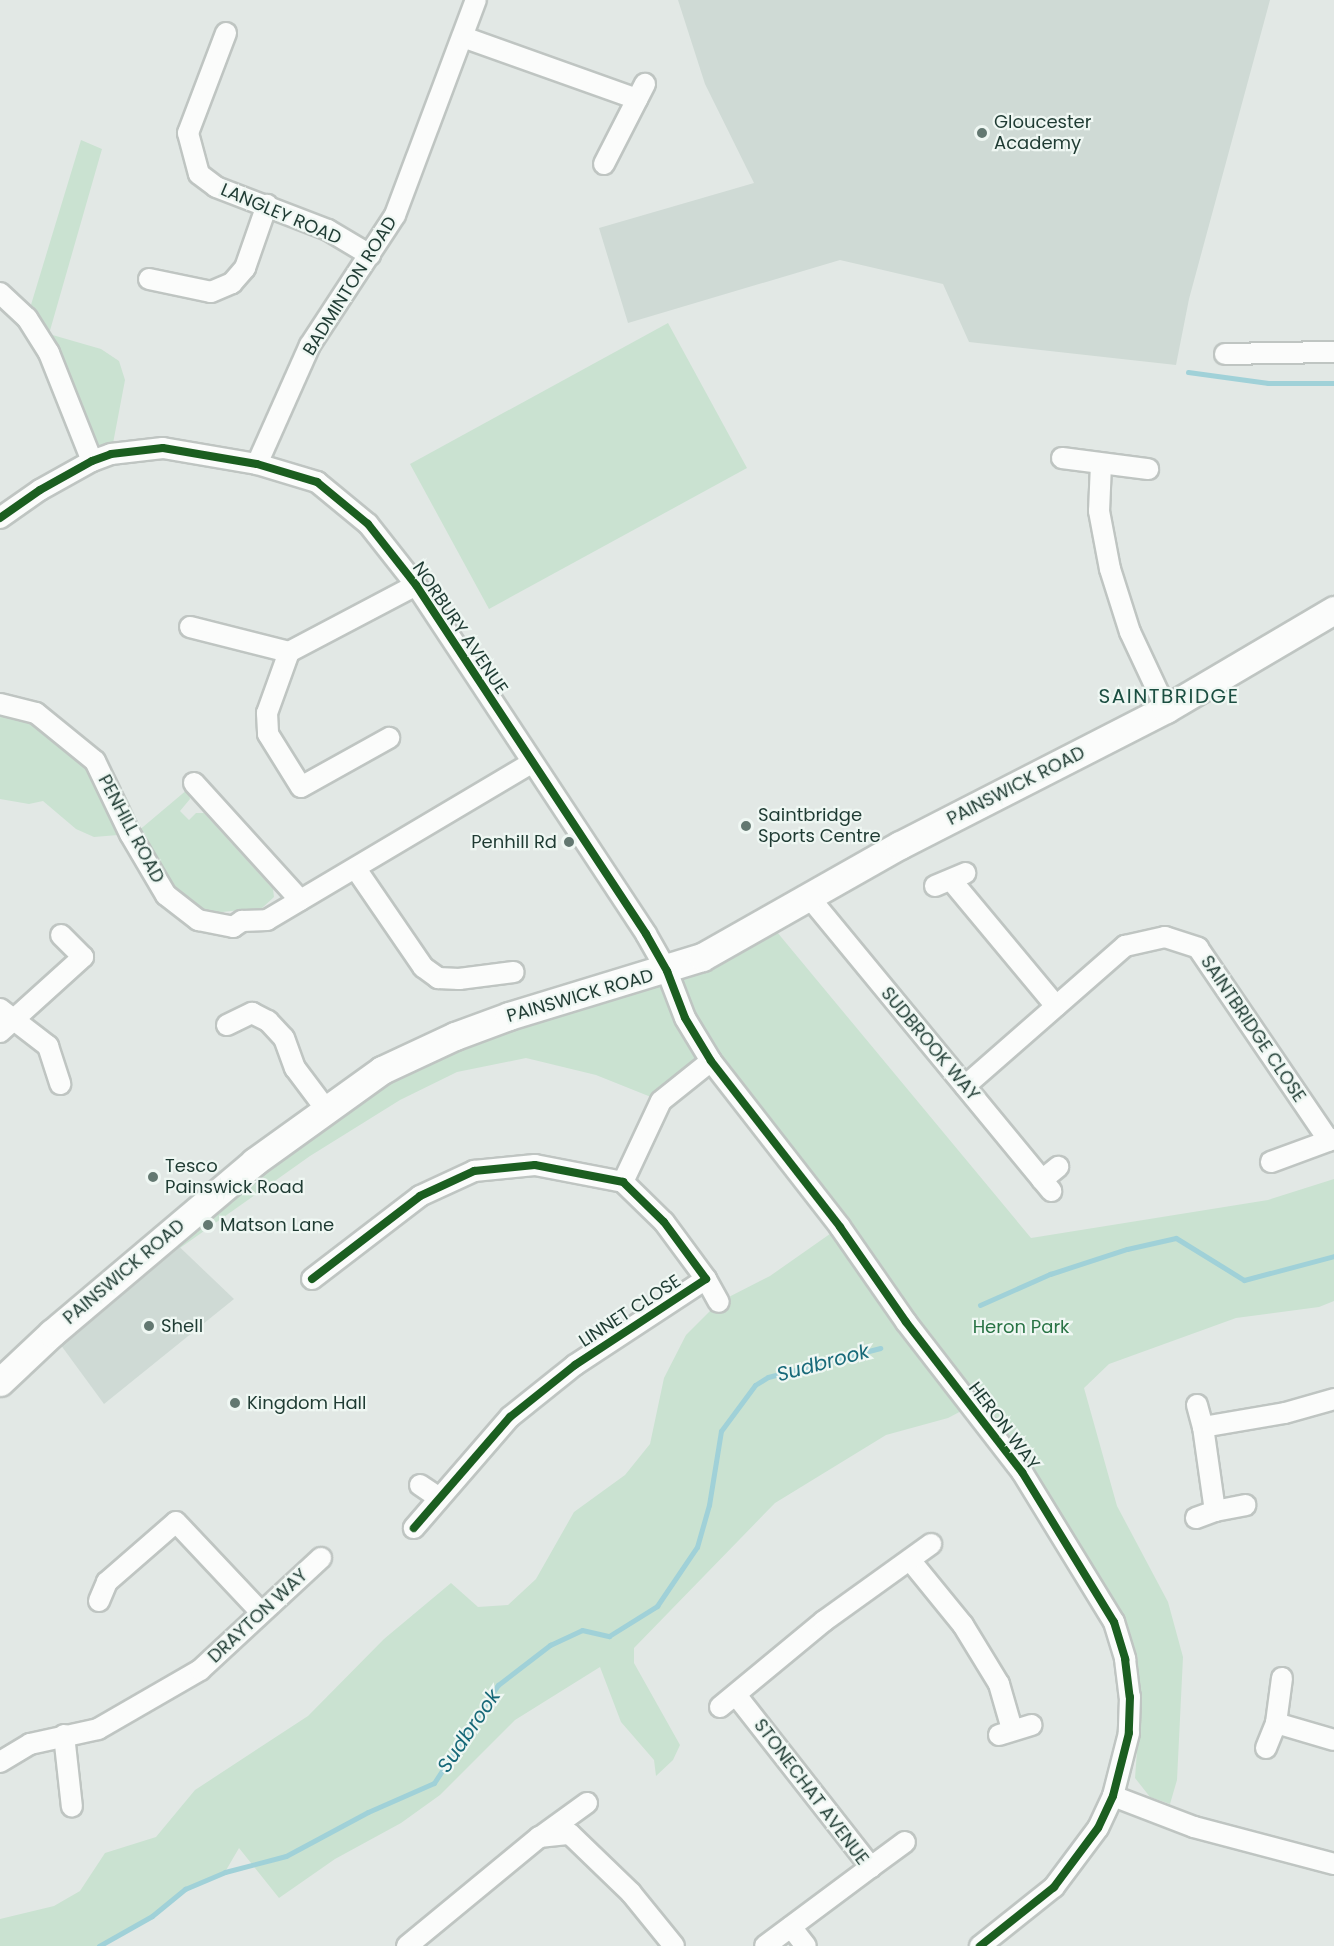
<!DOCTYPE html>
<style>
body{margin:0}
#map{position:relative;width:1334px;height:1946px;overflow:hidden;background:#e2e8e5;font-family:Poppins,sans-serif}
div>[style]{position:absolute}
[style*='--x']{left:calc(var(--x)*1px);top:calc(var(--y)*1px);width:calc(var(--w)*1px);rotate:calc(var(--a)*1deg)}
.built>*{inset:0;background:#cfdad5}
.green>*{inset:0;background:#cae2d1}
.stream>*{height:5px;margin:-2.5px;padding:0 2.5px;transform-origin:2.5px;border-radius:2.5px;background:#a0d1d8}
.roads{filter:drop-shadow(2px 0 #bfc5c2) drop-shadow(-2px 0 #bfc5c2) drop-shadow(0 2px #bfc5c2) drop-shadow(0 -2px #bfc5c2)}
.street>*{height:20px;margin:-10px;padding:0 10px;transform-origin:10px;border-radius:10px;background:#fbfcfb}
.secondary>*{height:27px;margin:-13.5px;padding:0 13.5px;transform-origin:13.5px;border-radius:13.5px;background:#fbfcfb}
.cycleway>*{height:8px;margin:-4px;padding:0 4px;transform-origin:4px;border-radius:4px;background:#1b5e20}
.dots>*{width:16px;height:16px;translate:-50% -50%;box-sizing:border-box;border:3px solid #eff7f3;border-radius:50%}
span{translate:-50% -50%;white-space:nowrap;text-align:center;line-height:1.15;-webkit-text-stroke:4.5px #eff7f3;paint-order:stroke}
.poi-label{font-size:18px;color:#1f3b33}
.left{translate:0 -50%;text-align:left}
.right{translate:-100% -50%;text-align:right}
.street-label{font-size:18px;color:#1f3b33}
.park-label{font-size:18px;color:#287344}
.neighbourhood-label{font-size:20px;color:#1b4e41;letter-spacing:1.5px}
.water-label{font-size:20px;color:#176979;font-style:italic}
</style>
<div id="map">
<div class="built">
<div style="clip-path:polygon(678px 0,1270px 0,1189px 299px,1176px 365px,969px 342px,943px 284px,840px 260px,628px 323px,599px 228px,754px 183px,705px 84px)"></div>
<div style="clip-path:polygon(167px 1235px,234px 1299px,104px 1404px,52px 1333px)"></div>
</div>
<div class="green">
<div style="clip-path:polygon(81px 140px,102px 149px,49px 334px,101px 349px,119px 361px,125px 380px,111px 454px,92px 461px,27px 318px)"></div>
<div style="clip-path:polygon(668px 323px,747px 468px,489px 609px,410px 464px)"></div>
<div style="clip-path:polygon(0 707px,36px 713px,95px 761px,130px 834px,94px 837px,76px 829px,43px 801px,29px 804px,0 799px)"></div>
<div style="clip-path:polygon(188px 789px,190px 799px,180px 811px,189px 820px,196px 813px,204px 813px,273px 889px,274px 897px,262px 908px,212px 913px,196px 910px,173px 891px,137px 832px)"></div>
<div style="clip-path:polygon(767px 920px,1031px 1238px,1268px 1200px,1334px 1179px,1334px 1301px,1319px 1307px,1236px 1318px,1178px 1339px,1109px 1364px,1084px 1388px,1117px 1506px,1168px 1602px,1183px 1657px,1177px 1780px,1170px 1804px,1150px 1797px,1135px 1778px,1141px 1697px,1137px 1656px,1124px 1617px,969px 1407px,948px 1418px,886px 1435px,775px 1503px,634px 1648px,634px 1663px,680px 1745px,673px 1760px,656px 1776px,654px 1760px,621px 1722px,600px 1667px,515px 1720px,440px 1795px,401px 1823px,335px 1859px,279px 1898px,239px 1848px,225px 1872px,185px 1889px,152px 1916px,99px 1946px,0 1946px,0 1919px,54px 1906px,80px 1891px,105px 1853px,156px 1837px,195px 1790px,308px 1716px,384px 1639px,451px 1583px,478px 1607px,508px 1605px,536px 1579px,574px 1512px,625px 1475px,650px 1444px,664px 1378px,686px 1335px,719px 1302px,770px 1276px,837px 1229px,711px 1061px,661px 1101px,596px 1075px,526px 1058px,457px 1072px,400px 1100px,310px 1156px,180px 1248px,167px 1235px,358px 1084px)"></div>
</div>
<div class="stream">
<div style="--x:1188;--y:372;--w:81;--a:7.8"></div>
<div style="--x:1268;--y:383;--w:66;--a:0"></div>
<div style="--x:980;--y:1305;--w:77;--a:-23.9"></div>
<div style="--x:1050;--y:1274;--w:81;--a:-18"></div>
<div style="--x:1127;--y:1249;--w:50;--a:-12.7"></div>
<div style="--x:1176;--y:1238;--w:80;--a:31.7"></div>
<div style="--x:1244;--y:1280;--w:93;--a:-14.9"></div>
<div style="--x:99;--y:1946;--w:61;--a:-29.5"></div>
<div style="--x:152;--y:1916;--w:43;--a:-39.3"></div>
<div style="--x:185;--y:1889;--w:43;--a:-23"></div>
<div style="--x:225;--y:1872;--w:63;--a:-14.7"></div>
<div style="--x:286;--y:1856;--w:93;--a:-28.2"></div>
<div style="--x:368;--y:1812;--w:72;--a:-23.7"></div>
<div style="--x:434;--y:1783;--w:117;--a:-56.9"></div>
<div style="--x:498;--y:1685;--w:66;--a:-37.6"></div>
<div style="--x:550;--y:1645;--w:35;--a:-25"></div>
<div style="--x:582;--y:1630;--w:28;--a:13"></div>
<div style="--x:609;--y:1636;--w:57;--a:-32"></div>
<div style="--x:657;--y:1606;--w:71;--a:-55.9"></div>
<div style="--x:697;--y:1547;--w:44;--a:-74.1"></div>
<div style="--x:709;--y:1505;--w:75;--a:-80.8"></div>
<div style="--x:721;--y:1431;--w:57;--a:-53.5"></div>
<div style="--x:755;--y:1385;--w:15;--a:-32"></div>
<div style="--x:768;--y:1377;--w:116;--a:-14.5"></div>
</div>
<div class="roads">
<div class="street">
<div style="--x:226;--y:33;--w:107;--a:110.8"></div>
<div style="--x:188;--y:133;--w:42;--a:75"></div>
<div style="--x:199;--y:174;--w:21;--a:37"></div>
<div style="--x:216;--y:187;--w:120;--a:21"></div>
<div style="--x:328;--y:230;--w:49;--a:30.8"></div>
<div style="--x:463;--y:37;--w:185;--a:19.6"></div>
<div style="--x:604;--y:164;--w:90;--a:-62.9"></div>
<div style="--x:149;--y:279;--w:63;--a:11.8"></div>
<div style="--x:211;--y:292;--w:23;--a:-23"></div>
<div style="--x:232;--y:283;--w:20;--a:-49"></div>
<div style="--x:245;--y:268;--w:67;--a:-70.8"></div>
<div style="--x:0;--y:293;--w:37;--a:43"></div>
<div style="--x:27;--y:318;--w:41;--a:57.8"></div>
<div style="--x:49;--y:353;--w:116;--a:68.3"></div>
<div style="--x:1225;--y:354;--w:109;--a:-1.1"></div>
<div style="--x:1062;--y:458;--w:87;--a:7.3"></div>
<div style="--x:257;--y:464;--w:130;--a:-66"></div>
<div style="--x:310;--y:345;--w:155;--a:-56.8"></div>
<div style="--x:395;--y:215;--w:230;--a:-69.4"></div>
<div style="--x:1101;--y:464;--w:47;--a:92.4"></div>
<div style="--x:1099;--y:511;--w:59;--a:79.3"></div>
<div style="--x:1110;--y:569;--w:66;--a:72.4"></div>
<div style="--x:1130;--y:632;--w:85;--a:64.9"></div>
<div style="--x:0;--y:518;--w:49;--a:-35"></div>
<div style="--x:40;--y:490;--w:60;--a:-29.1"></div>
<div style="--x:92;--y:461;--w:20;--a:-20"></div>
<div style="--x:111;--y:454;--w:52;--a:-6.6"></div>
<div style="--x:163;--y:448;--w:95;--a:9.7"></div>
<div style="--x:257;--y:464;--w:63;--a:16.7"></div>
<div style="--x:317;--y:482;--w:66;--a:39.5"></div>
<div style="--x:368;--y:524;--w:78;--a:51.8"></div>
<div style="--x:416;--y:585;--w:418;--a:56.6"></div>
<div style="--x:646;--y:934;--w:43;--a:60.4"></div>
<div style="--x:667;--y:971;--w:50;--a:69"></div>
<div style="--x:685;--y:1018;--w:50;--a:58.8"></div>
<div style="--x:711;--y:1061;--w:210;--a:52.1"></div>
<div style="--x:840;--y:1227;--w:116;--a:55.2"></div>
<div style="--x:906;--y:1322;--w:190;--a:52.3"></div>
<div style="--x:1022;--y:1472;--w:176;--a:58.5"></div>
<div style="--x:1114;--y:1622;--w:39;--a:73"></div>
<div style="--x:1125;--y:1659;--w:38;--a:83"></div>
<div style="--x:1130;--y:1697;--w:36;--a:92"></div>
<div style="--x:1129;--y:1733;--w:65;--a:104.3"></div>
<div style="--x:1113;--y:1796;--w:35;--a:115"></div>
<div style="--x:1098;--y:1828;--w:74;--a:126.7"></div>
<div style="--x:1054;--y:1887;--w:95;--a:141.4"></div>
<div style="--x:190;--y:627;--w:102;--a:14.2"></div>
<div style="--x:289;--y:652;--w:144;--a:-27.8"></div>
<div style="--x:289;--y:652;--w:65;--a:109.8"></div>
<div style="--x:267;--y:713;--w:21;--a:87"></div>
<div style="--x:268;--y:734;--w:62;--a:58.1"></div>
<div style="--x:301;--y:787;--w:101;--a:-29.1"></div>
<div style="--x:0;--y:704;--w:37;--a:14"></div>
<div style="--x:36;--y:713;--w:76;--a:39.1"></div>
<div style="--x:95;--y:761;--w:81;--a:64.4"></div>
<div style="--x:130;--y:834;--w:71;--a:59.5"></div>
<div style="--x:166;--y:895;--w:41;--a:38"></div>
<div style="--x:198;--y:920;--w:36;--a:11"></div>
<div style="--x:233;--y:927;--w:11;--a:-34"></div>
<div style="--x:242;--y:921;--w:25;--a:-2"></div>
<div style="--x:267;--y:920;--w:307;--a:-30.7"></div>
<div style="--x:194;--y:783;--w:158;--a:47.8"></div>
<div style="--x:356;--y:869;--w:119;--a:55.6"></div>
<div style="--x:423;--y:967;--w:19;--a:36"></div>
<div style="--x:438;--y:978;--w:21;--a:3"></div>
<div style="--x:459;--y:979;--w:55;--a:-7.3"></div>
<div style="--x:951;--y:880;--w:164;--a:50.2"></div>
<div style="--x:935;--y:886;--w:33;--a:-23"></div>
<div style="--x:809;--y:897;--w:381;--a:50.5"></div>
<div style="--x:0;--y:1009;--w:61;--a:37.6"></div>
<div style="--x:48;--y:1046;--w:40;--a:72"></div>
<div style="--x:227;--y:1025;--w:28;--a:-26"></div>
<div style="--x:252;--y:1013;--w:18;--a:27"></div>
<div style="--x:268;--y:1021;--w:23;--a:47"></div>
<div style="--x:284;--y:1038;--w:32;--a:70"></div>
<div style="--x:295;--y:1068;--w:50;--a:53.1"></div>
<div style="--x:0;--y:1032;--w:112;--a:-42.1"></div>
<div style="--x:83;--y:957;--w:31;--a:-135"></div>
<div style="--x:965;--y:1086;--w:213;--a:-41.2"></div>
<div style="--x:1125;--y:946;--w:41;--a:-12.7"></div>
<div style="--x:1165;--y:937;--w:35;--a:18"></div>
<div style="--x:1198;--y:948;--w:233;--a:55.8"></div>
<div style="--x:1271;--y:1162;--w:67;--a:-20.1"></div>
<div style="--x:1042;--y:1180;--w:21;--a:-39"></div>
<div style="--x:623;--y:1182;--w:89;--a:-64.9"></div>
<div style="--x:661;--y:1101;--w:64;--a:-38.7"></div>
<div style="--x:312;--y:1279;--w:136;--a:-37.5"></div>
<div style="--x:420;--y:1196;--w:60;--a:-24.8"></div>
<div style="--x:474;--y:1171;--w:61;--a:-5.6"></div>
<div style="--x:535;--y:1165;--w:90;--a:10.9"></div>
<div style="--x:623;--y:1182;--w:57;--a:44.3"></div>
<div style="--x:664;--y:1222;--w:71;--a:53.6"></div>
<div style="--x:706;--y:1279;--w:157;--a:146.7"></div>
<div style="--x:575;--y:1365;--w:83;--a:141.3"></div>
<div style="--x:510;--y:1417;--w:147;--a:130.9"></div>
<div style="--x:706;--y:1279;--w:26;--a:61"></div>
<div style="--x:1197;--y:1405;--w:23;--a:75"></div>
<div style="--x:420;--y:1485;--w:23;--a:34"></div>
<div style="--x:1215;--y:1511;--w:31;--a:-11"></div>
<div style="--x:1196;--y:1518;--w:20;--a:-20"></div>
<div style="--x:1215;--y:1511;--w:85;--a:-98.1"></div>
<div style="--x:1203;--y:1427;--w:83;--a:-9.7"></div>
<div style="--x:1285;--y:1413;--w:51;--a:-15.9"></div>
<div style="--x:910;--y:1560;--w:84;--a:50.8"></div>
<div style="--x:963;--y:1625;--w:69;--a:58.6"></div>
<div style="--x:999;--y:1684;--w:47;--a:73.9"></div>
<div style="--x:99;--y:1601;--w:21;--a:-67"></div>
<div style="--x:107;--y:1582;--w:91;--a:-41"></div>
<div style="--x:176;--y:1522;--w:122;--a:46.7"></div>
<div style="--x:1282;--y:1678;--w:45;--a:97.6"></div>
<div style="--x:1276;--y:1723;--w:60;--a:16.3"></div>
<div style="--x:736;--y:1695;--w:219;--a:51.9"></div>
<div style="--x:871;--y:1867;--w:132;--a:143.3"></div>
<div style="--x:720;--y:1707;--w:135;--a:-39.6"></div>
<div style="--x:824;--y:1621;--w:132;--a:-35.7"></div>
<div style="--x:64;--y:1735;--w:72;--a:83.7"></div>
<div style="--x:999;--y:1735;--w:34;--a:-17"></div>
<div style="--x:1266;--y:1748;--w:27;--a:-68"></div>
<div style="--x:0;--y:1762;--w:35;--a:-31"></div>
<div style="--x:30;--y:1744;--w:70;--a:-12.4"></div>
<div style="--x:98;--y:1729;--w:118;--a:-30"></div>
<div style="--x:200;--y:1670;--w:165;--a:-42.8"></div>
<div style="--x:1113;--y:1796;--w:87;--a:20.9"></div>
<div style="--x:1194;--y:1827;--w:145;--a:14.8"></div>
<div style="--x:540;--y:1837;--w:58;--a:-35.9"></div>
<div style="--x:871;--y:1867;--w:42;--a:-36.3"></div>
<div style="--x:791;--y:1927;--w:24;--a:52"></div>
<div style="--x:407;--y:1946;--w:171;--a:-39.5"></div>
<div style="--x:539;--y:1837;--w:31;--a:-6"></div>
<div style="--x:570;--y:1834;--w:85;--a:44"></div>
<div style="--x:631;--y:1893;--w:68;--a:50.9"></div>
</div>
<div class="secondary">
<div style="--x:0;--y:1382;--w:71;--a:-43.3"></div>
<div style="--x:52;--y:1333;--w:265;--a:-40.2"></div>
<div style="--x:254;--y:1162;--w:158;--a:-35.7"></div>
<div style="--x:382;--y:1070;--w:81;--a:-25"></div>
<div style="--x:455;--y:1036;--w:58;--a:-20.3"></div>
<div style="--x:509;--y:1016;--w:202;--a:-17"></div>
<div style="--x:702;--y:957;--w:227;--a:-29.5"></div>
<div style="--x:900;--y:845;--w:299;--a:-27.1"></div>
<div style="--x:1166;--y:709;--w:195;--a:-30.5"></div>
</div>
</div>
<div class="cycleway">
<div style="--x:0;--y:518;--w:49;--a:-35"></div>
<div style="--x:40;--y:490;--w:60;--a:-29.1"></div>
<div style="--x:92;--y:461;--w:20;--a:-20"></div>
<div style="--x:111;--y:454;--w:52;--a:-6.6"></div>
<div style="--x:163;--y:448;--w:95;--a:9.7"></div>
<div style="--x:257;--y:464;--w:63;--a:16.7"></div>
<div style="--x:317;--y:482;--w:66;--a:39.5"></div>
<div style="--x:368;--y:524;--w:78;--a:51.8"></div>
<div style="--x:416;--y:585;--w:418;--a:56.6"></div>
<div style="--x:646;--y:934;--w:43;--a:60.4"></div>
<div style="--x:667;--y:971;--w:50;--a:69"></div>
<div style="--x:685;--y:1018;--w:50;--a:58.8"></div>
<div style="--x:711;--y:1061;--w:210;--a:52.1"></div>
<div style="--x:840;--y:1227;--w:116;--a:55.2"></div>
<div style="--x:906;--y:1322;--w:190;--a:52.3"></div>
<div style="--x:1022;--y:1472;--w:176;--a:58.5"></div>
<div style="--x:1114;--y:1622;--w:39;--a:73"></div>
<div style="--x:1125;--y:1659;--w:38;--a:83"></div>
<div style="--x:1130;--y:1697;--w:36;--a:92"></div>
<div style="--x:1129;--y:1733;--w:65;--a:104.3"></div>
<div style="--x:1113;--y:1796;--w:35;--a:115"></div>
<div style="--x:1098;--y:1828;--w:74;--a:126.7"></div>
<div style="--x:1054;--y:1887;--w:95;--a:141.4"></div>
<div style="--x:312;--y:1279;--w:136;--a:-37.5"></div>
<div style="--x:420;--y:1196;--w:60;--a:-24.8"></div>
<div style="--x:474;--y:1171;--w:61;--a:-5.6"></div>
<div style="--x:535;--y:1165;--w:90;--a:10.9"></div>
<div style="--x:623;--y:1182;--w:57;--a:44.3"></div>
<div style="--x:664;--y:1222;--w:71;--a:53.6"></div>
<div style="--x:706;--y:1279;--w:157;--a:146.7"></div>
<div style="--x:575;--y:1365;--w:83;--a:141.3"></div>
<div style="--x:510;--y:1417;--w:147;--a:130.9"></div>
</div>
<div class="dots">
<div style="left:982px;top:133px;background:#637871"></div>
<div style="left:746px;top:826px;background:#637871"></div>
<div style="left:569px;top:842px;background:#637871"></div>
<div style="left:153px;top:1177px;background:#637871"></div>
<div style="left:208px;top:1225px;background:#637871"></div>
<div style="left:149px;top:1326px;background:#637871"></div>
<div style="left:235px;top:1403px;background:#637871"></div>
</div>
<div class="poi-label">
<span class="left" style="left:994px;top:133px">Gloucester<br>Academy</span>
<span class="left" style="left:758px;top:826px">Saintbridge<br>Sports Centre</span>
<span class="right" style="left:557px;top:842px">Penhill Rd</span>
<span class="left" style="left:165px;top:1177px">Tesco<br>Painswick Road</span>
<span class="left" style="left:220px;top:1225px">Matson Lane</span>
<span class="left" style="left:161px;top:1326px">Shell</span>
<span class="left" style="left:247px;top:1403px">Kingdom Hall</span>
</div>
<div class="street-label">
<span style="left:281px;top:214px;rotate:23deg">LANGLEY ROAD</span>
<span style="left:350px;top:286px;rotate:-58deg">BADMINTON ROAD</span>
<span style="left:460px;top:628px;rotate:56deg">NORBURY AVENUE</span>
<span style="left:1016px;top:786px;rotate:-27deg">PAINSWICK ROAD</span>
<span style="left:131px;top:829px;rotate:62deg">PENHILL ROAD</span>
<span style="left:580px;top:996px;rotate:-16deg">PAINSWICK ROAD</span>
<span style="left:1253px;top:1029px;rotate:56deg">SAINTBRIDGE CLOSE</span>
<span style="left:930px;top:1044px;rotate:50deg">SUDBROOK WAY</span>
<span style="left:124px;top:1272px;rotate:-40deg">PAINSWICK ROAD</span>
<span style="left:630px;top:1311px;rotate:-33deg">LINNET CLOSE</span>
<span style="left:1004px;top:1426px;rotate:53deg">HERON WAY</span>
<span style="left:258px;top:1616px;rotate:-43deg">DRAYTON WAY</span>
<span style="left:811px;top:1792px;rotate:53deg">STONECHAT AVENUE</span>
</div>
<div class="park-label">
<span style="left:1021px;top:1327px">Heron Park</span>
</div>
<div class="neighbourhood-label">
<span style="left:1169px;top:696px">SAINTBRIDGE</span>
</div>
<div class="water-label">
<span style="left:823px;top:1363px;rotate:-15deg">Sudbrook</span>
<span style="left:469px;top:1731px;rotate:-56deg">Sudbrook</span>
</div>
</div>
